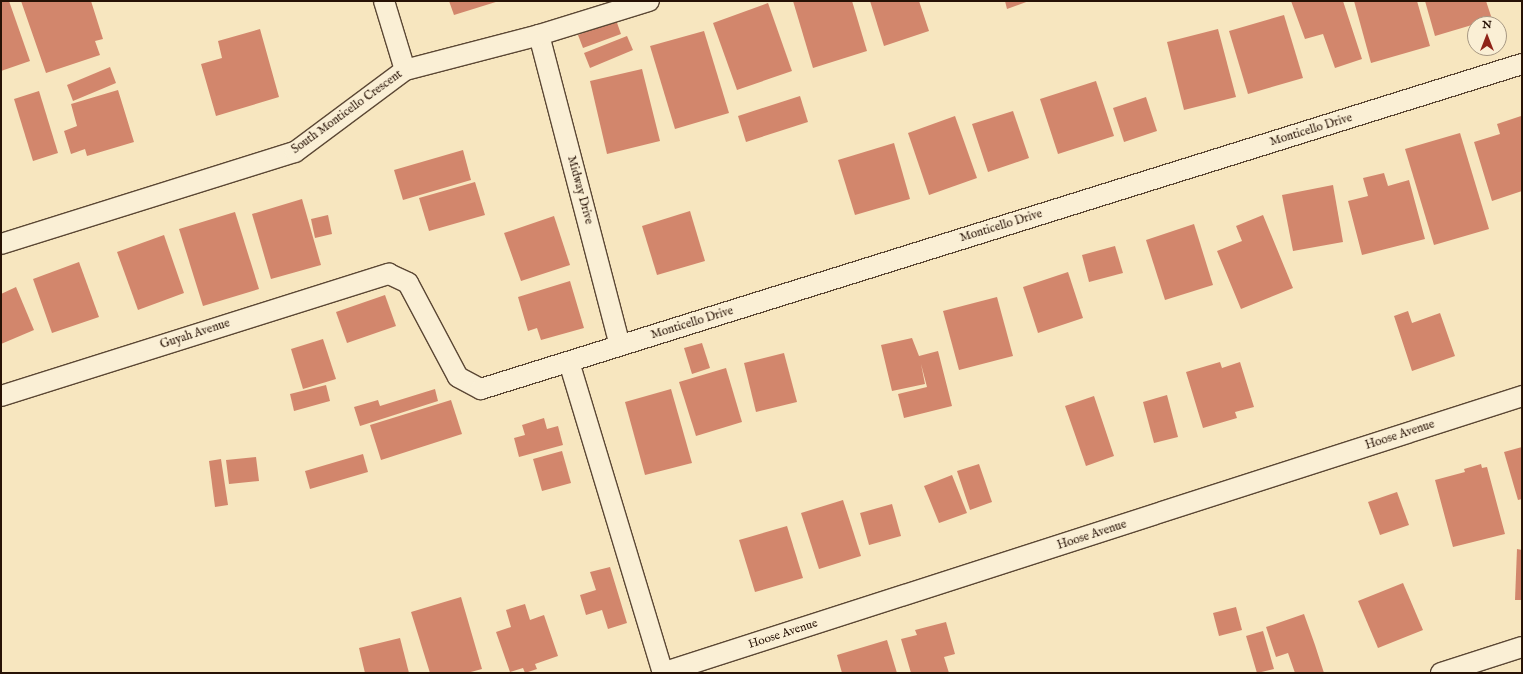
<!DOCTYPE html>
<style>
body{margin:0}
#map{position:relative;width:1523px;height:674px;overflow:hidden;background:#f7e6bf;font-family:"IM FELL English",serif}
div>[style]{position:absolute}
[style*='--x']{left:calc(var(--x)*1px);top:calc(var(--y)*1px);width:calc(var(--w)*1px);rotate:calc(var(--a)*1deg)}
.building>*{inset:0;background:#d2866c}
.roads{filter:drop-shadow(1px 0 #5b4734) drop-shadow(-1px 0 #5b4734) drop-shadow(0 1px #5b4734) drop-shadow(0 -1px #5b4734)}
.minor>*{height:20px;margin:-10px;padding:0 10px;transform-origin:10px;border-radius:10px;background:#faefd5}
span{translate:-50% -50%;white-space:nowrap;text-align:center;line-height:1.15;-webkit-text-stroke:3px #faefd5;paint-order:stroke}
.street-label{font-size:12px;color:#271205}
.frame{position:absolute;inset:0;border:2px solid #271205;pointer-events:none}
.north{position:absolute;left:1467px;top:16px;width:40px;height:40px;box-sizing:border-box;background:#faefd5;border:1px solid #a69782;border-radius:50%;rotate:0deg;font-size:11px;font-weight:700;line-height:16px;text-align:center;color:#271205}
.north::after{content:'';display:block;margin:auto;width:14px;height:18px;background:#8f2418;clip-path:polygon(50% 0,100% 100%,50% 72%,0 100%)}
</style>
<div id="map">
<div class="building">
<div style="clip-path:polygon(1px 1px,9px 1px,30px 61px,1px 71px)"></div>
<div style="clip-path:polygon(21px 1px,91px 1px,103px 39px,95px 41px,100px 55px,46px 73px)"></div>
<div style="clip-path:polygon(449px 1px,499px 1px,454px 15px)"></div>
<div style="clip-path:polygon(793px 1px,852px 1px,867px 51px,813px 68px)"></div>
<div style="clip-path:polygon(870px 1px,919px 1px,929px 31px,884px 46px)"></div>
<div style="clip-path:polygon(1005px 1px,1029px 1px,1007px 9px)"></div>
<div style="clip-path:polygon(1291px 1px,1343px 1px,1362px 59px,1335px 68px,1323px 34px,1305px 39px)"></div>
<div style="clip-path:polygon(1354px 1px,1417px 1px,1430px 46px,1371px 63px)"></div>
<div style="clip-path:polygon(1425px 1px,1486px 1px,1492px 19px,1435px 36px)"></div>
<div style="clip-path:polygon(768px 3px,792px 71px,737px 90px,713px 23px)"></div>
<div style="clip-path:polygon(1284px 15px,1303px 78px,1248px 94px,1229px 31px)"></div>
<div style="clip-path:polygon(616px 20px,621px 34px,583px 48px,578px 35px)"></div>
<div style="clip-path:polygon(260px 29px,279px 97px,216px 116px,201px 64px,222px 58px,218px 41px)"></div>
<div style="clip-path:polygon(1218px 29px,1236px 97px,1184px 110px,1167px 42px)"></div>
<div style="clip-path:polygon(704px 31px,729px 113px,675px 129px,650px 46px)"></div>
<div style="clip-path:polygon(627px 36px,633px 50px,590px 68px,584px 53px)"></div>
<div style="clip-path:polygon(110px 67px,116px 83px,73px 101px,67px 85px)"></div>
<div style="clip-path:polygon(642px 69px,660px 141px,607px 154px,590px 81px)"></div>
<div style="clip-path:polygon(1096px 81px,1114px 136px,1058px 154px,1040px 99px)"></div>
<div style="clip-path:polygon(118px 90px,134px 142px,87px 156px,85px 149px,71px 154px,64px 131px,77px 126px,71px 104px)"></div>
<div style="clip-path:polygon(39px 91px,58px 153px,33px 161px,14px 99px)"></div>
<div style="clip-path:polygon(800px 96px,808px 122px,746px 142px,738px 116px)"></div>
<div style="clip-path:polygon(1146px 97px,1157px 131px,1124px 142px,1113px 108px)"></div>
<div style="clip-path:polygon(1013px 111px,1029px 158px,988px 172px,972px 124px)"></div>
<div style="clip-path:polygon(955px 116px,977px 178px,929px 195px,908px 133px)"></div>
<div style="clip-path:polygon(1521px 116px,1522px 191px,1492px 201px,1474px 142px,1500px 134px,1497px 124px)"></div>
<div style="clip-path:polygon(1460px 133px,1489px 229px,1434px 245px,1405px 149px)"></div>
<div style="clip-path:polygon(894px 143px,910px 199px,855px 215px,838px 160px)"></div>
<div style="clip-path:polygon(463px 150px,471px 180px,403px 200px,394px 170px)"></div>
<div style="clip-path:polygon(1384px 173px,1388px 186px,1409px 180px,1425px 239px,1362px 255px,1348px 201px,1368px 196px,1363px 178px)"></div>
<div style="clip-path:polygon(475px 182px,485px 215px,429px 231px,419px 198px)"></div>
<div style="clip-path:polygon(1333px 185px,1343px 242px,1293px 251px,1282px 195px)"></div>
<div style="clip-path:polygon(302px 199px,321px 265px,271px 279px,252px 214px)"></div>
<div style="clip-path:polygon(690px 211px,705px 261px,657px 275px,642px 226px)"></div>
<div style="clip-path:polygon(235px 212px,259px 289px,203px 306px,179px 229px)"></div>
<div style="clip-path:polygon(328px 215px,332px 234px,315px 238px,311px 219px)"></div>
<div style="clip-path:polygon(1263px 215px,1293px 288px,1241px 309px,1217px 251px,1242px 241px,1236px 226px)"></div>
<div style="clip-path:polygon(554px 216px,570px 265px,521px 281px,504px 233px)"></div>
<div style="clip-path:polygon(1194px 224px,1213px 285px,1165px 300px,1146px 240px)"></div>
<div style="clip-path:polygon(164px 235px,184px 293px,138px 310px,117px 252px)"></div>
<div style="clip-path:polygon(1115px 246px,1123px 273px,1089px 282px,1082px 255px)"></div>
<div style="clip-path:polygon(79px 262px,99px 317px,52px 333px,33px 279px)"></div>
<div style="clip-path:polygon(1068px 272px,1083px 318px,1038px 333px,1023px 287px)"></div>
<div style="clip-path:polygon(570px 281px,584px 328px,541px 340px,537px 328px,528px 331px,518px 297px)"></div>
<div style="clip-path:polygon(16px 287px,34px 330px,1px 344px,1px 294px)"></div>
<div style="clip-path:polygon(385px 295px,396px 326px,347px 343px,336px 312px)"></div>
<div style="clip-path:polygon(997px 297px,1013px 356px,959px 370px,943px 311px)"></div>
<div style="clip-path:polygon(1408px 311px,1412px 323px,1440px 313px,1455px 356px,1412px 371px,1394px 316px)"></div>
<div style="clip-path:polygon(912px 338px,919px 356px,938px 351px,952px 406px,904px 418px,898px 394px,927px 387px,921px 364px,925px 384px,892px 391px,881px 345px)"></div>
<div style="clip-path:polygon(323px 339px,336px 379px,303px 389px,291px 349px)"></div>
<div style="clip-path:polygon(702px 343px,710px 368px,692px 374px,684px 348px)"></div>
<div style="clip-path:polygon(784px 353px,797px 402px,756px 412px,744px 363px)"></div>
<div style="clip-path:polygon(1220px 362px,1222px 368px,1240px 362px,1254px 407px,1235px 412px,1237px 418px,1203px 428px,1186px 372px)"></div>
<div style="clip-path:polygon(726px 368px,742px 422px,696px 436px,679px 382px)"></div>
<div style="clip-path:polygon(326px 385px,330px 401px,294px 411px,290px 394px)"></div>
<div style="clip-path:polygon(435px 389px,438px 401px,360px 426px,354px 407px,378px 400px,380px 406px)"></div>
<div style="clip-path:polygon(671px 389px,692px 463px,645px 475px,625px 402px)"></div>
<div style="clip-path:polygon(1167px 395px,1178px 437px,1154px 443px,1143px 402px)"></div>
<div style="clip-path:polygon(1094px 396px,1114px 456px,1086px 466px,1065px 406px)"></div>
<div style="clip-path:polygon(451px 400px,462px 434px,381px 460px,370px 425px)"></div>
<div style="clip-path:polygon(544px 418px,547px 429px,558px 426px,563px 445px,519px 457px,514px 438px,525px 435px,522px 425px)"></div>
<div style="clip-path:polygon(1522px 447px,1522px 499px,1518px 500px,1504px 452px)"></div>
<div style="clip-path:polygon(562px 451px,571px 483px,542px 491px,533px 459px)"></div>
<div style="clip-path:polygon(363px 454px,368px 472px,310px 489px,305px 471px)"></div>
<div style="clip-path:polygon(256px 457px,259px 481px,229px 484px,226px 460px)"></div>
<div style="clip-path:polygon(221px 459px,228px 505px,215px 507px,209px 461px)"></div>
<div style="clip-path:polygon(979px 464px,992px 502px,970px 510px,957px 471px)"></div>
<div style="clip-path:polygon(1481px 464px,1482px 468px,1487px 467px,1505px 534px,1453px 547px,1435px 480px,1465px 472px,1464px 469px)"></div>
<div style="clip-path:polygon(952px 475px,967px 513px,939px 523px,924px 486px)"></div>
<div style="clip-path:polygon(1397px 492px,1409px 525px,1380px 535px,1368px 502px)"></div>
<div style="clip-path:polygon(843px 500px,861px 556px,819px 569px,801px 513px)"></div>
<div style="clip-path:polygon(892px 504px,901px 536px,869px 545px,860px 513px)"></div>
<div style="clip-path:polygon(787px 526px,803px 578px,755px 592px,739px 540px)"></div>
<div style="clip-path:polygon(1517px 549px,1522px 550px,1522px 600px,1515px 600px)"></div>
<div style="clip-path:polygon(610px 567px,627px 623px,608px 629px,602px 610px,586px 615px,580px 595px,596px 590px,590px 572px)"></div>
<div style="clip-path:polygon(1403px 583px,1423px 630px,1378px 648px,1358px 601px)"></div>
<div style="clip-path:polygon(461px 597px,482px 669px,467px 673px,430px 673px,411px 612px)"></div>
<div style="clip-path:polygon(525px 604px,530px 620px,544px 615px,558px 656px,535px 664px,537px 669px,525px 673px,523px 668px,510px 672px,496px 632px,511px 627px,506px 610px)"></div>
<div style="clip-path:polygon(1236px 607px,1242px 630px,1219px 636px,1213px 613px)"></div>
<div style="clip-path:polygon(1304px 614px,1315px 645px,1324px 673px,1295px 673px,1288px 653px,1276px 657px,1266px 627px)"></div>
<div style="clip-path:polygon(946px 622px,955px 654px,944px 657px,949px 673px,911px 673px,901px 639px,917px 635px,915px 630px)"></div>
<div style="clip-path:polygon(1263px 631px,1274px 669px,1257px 673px,1246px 636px)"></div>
<div style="clip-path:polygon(400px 638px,409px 673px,365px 673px,359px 648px)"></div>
<div style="clip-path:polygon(887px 640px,897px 673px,842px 673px,837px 655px)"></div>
</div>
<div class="roads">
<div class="minor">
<div style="--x:384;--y:1;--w:72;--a:73.1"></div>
<div style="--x:539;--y:35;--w:320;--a:75.4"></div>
<div style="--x:1;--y:244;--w:308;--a:-17.4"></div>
<div style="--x:295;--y:152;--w:137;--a:-36.7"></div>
<div style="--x:405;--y:70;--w:138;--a:-14.6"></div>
<div style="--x:539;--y:35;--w:115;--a:-17.2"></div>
<div style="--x:569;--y:362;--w:325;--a:73.2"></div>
<div style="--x:1;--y:396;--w:407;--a:-17.5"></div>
<div style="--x:389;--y:274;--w:21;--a:25"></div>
<div style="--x:408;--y:283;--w:106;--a:62"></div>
<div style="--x:458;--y:377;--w:26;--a:28"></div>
<div style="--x:481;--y:389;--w:1091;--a:-17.34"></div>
<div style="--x:662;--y:673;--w:904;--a:-17.85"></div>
<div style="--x:1441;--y:673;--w:85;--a:-17.8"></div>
</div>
</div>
<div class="street-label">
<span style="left:347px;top:112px;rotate:-36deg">South Monticello Crescent</span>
<span style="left:1311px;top:130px;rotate:-17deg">Monticello Drive</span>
<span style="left:580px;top:190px;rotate:75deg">Midway Drive</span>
<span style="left:1001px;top:226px;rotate:-17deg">Monticello Drive</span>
<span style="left:692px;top:323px;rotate:-17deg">Monticello Drive</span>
<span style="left:195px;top:334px;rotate:-18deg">Guyah Avenue</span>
<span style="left:1400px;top:435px;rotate:-18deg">Hoose Avenue</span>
<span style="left:1092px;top:535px;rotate:-18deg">Hoose Avenue</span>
<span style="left:783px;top:634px;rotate:-18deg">Hoose Avenue</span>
</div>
<div class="frame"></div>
<div class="north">N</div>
</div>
